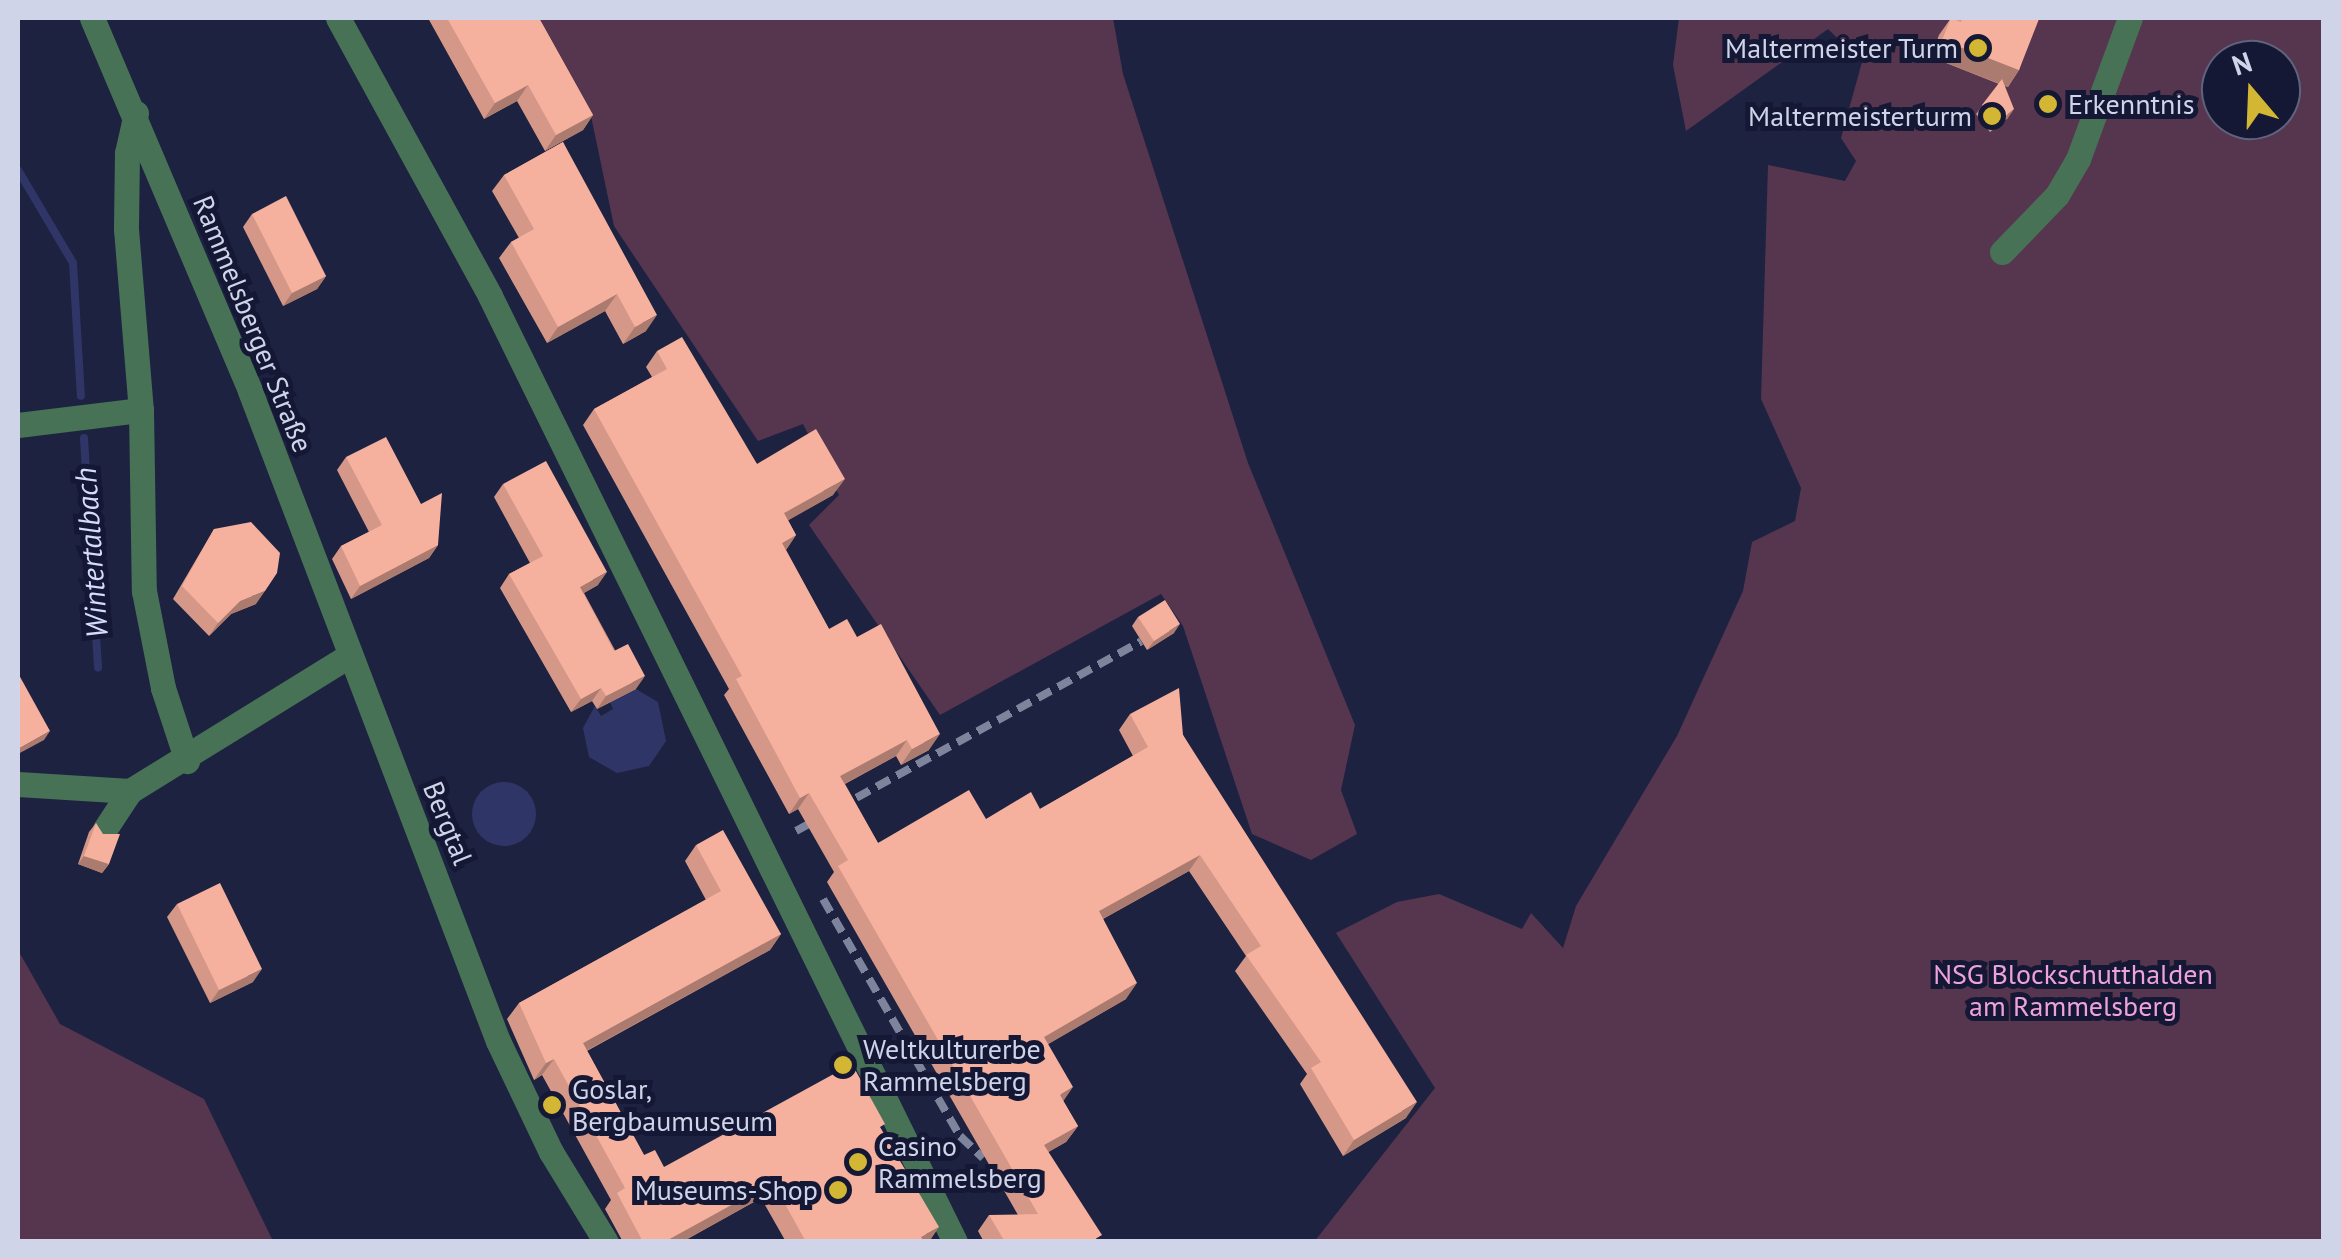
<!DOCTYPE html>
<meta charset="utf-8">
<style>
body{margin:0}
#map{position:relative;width:2341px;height:1259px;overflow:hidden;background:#1d2240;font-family:"PT Sans",sans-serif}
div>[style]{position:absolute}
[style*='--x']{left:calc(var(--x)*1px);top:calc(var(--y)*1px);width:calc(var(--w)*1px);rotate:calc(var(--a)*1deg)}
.green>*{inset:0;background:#56354f}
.water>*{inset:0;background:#2f3667}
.round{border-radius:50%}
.stream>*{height:8px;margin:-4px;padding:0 4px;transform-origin:4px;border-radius:4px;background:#2f3667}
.minor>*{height:25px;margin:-12.5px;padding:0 12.5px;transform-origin:12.5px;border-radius:12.5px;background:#477256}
.rail>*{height:8px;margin-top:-4px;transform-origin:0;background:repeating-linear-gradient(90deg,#7f849d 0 15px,transparent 0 23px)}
.wall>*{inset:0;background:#d49788}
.shaded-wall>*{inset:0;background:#ac7b6f}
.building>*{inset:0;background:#f6b09e}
.dots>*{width:28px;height:28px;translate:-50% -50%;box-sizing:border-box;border:5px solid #141835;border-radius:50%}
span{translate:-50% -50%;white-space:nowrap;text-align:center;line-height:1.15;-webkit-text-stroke:10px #141835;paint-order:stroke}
.poi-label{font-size:28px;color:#cfd4e8}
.right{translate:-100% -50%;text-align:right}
.left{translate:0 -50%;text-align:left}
.street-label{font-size:28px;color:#cfd4e8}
.park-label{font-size:28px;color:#eea2dc}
.water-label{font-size:30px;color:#d4dcfd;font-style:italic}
.frame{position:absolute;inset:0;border:20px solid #cfd4e8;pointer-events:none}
.north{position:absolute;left:2201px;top:40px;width:100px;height:100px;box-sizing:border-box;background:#141835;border:2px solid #5f637d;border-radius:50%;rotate:341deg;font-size:28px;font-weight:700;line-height:40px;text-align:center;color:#cfd4e8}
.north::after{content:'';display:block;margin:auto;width:35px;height:45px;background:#d4b635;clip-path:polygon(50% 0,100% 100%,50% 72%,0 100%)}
</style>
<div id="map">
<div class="green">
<div style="clip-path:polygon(539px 18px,1113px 18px,1123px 74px,1248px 463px,1355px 725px,1341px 790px,1357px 834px,1311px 860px,1252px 834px,1183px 626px,1161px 594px,940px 715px,809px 525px,839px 495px,803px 424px,758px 441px,614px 226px,591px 116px)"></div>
<div style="clip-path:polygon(evenodd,1679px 18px,2323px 18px,2323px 1241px,1314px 1242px,1435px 1088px,1336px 933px,1397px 902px,1439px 894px,1522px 929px,1531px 913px,1563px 948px,1576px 906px,1677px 736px,1743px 591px,1752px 542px,1795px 521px,1801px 488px,1761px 399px,1768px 165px,1845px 181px,1856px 161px,1841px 138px,1862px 62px,1828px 29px,1686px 131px,1673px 65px,1679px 18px,2221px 60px,2281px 60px,2281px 120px,2221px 120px,2221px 60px)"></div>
<div style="clip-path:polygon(18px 950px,60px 1024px,204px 1099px,273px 1241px,18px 1241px)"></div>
</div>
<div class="water">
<div style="clip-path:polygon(636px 689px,658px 702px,666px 741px,649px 766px,617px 773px,589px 757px,583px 728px,595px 706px,601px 716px,613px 709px,610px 702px)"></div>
<div class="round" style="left:472px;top:782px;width:64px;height:64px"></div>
</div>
<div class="stream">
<div style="--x:18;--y:170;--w:108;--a:59.4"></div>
<div style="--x:73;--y:263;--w:133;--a:86.6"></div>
<div style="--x:84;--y:438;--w:230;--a:86.5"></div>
</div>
<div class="minor">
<div style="--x:92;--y:18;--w:405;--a:67"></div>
<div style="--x:250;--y:391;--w:696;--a:69.12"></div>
<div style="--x:498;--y:1041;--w:123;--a:64.5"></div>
<div style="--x:551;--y:1152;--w:105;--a:58.6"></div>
<div style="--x:338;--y:18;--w:317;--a:61.3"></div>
<div style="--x:490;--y:296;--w:1054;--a:63.82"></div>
<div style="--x:136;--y:113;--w:41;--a:102.7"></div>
<div style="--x:127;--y:153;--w:76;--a:90.8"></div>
<div style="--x:126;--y:229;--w:182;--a:85.3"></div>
<div style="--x:141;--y:410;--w:181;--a:89.1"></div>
<div style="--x:144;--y:591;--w:99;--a:78.9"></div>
<div style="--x:163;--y:688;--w:77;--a:71.8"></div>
<div style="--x:2002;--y:252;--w:79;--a:-46"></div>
<div style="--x:2057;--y:195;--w:42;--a:-59.7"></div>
<div style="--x:2078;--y:159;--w:150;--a:-69.8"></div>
<div style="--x:18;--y:425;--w:124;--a:-7"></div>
<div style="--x:18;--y:784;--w:112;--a:3.6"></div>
<div style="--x:105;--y:829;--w:45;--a:-56.7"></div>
<div style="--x:130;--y:791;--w:257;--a:-31.7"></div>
</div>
<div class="rail">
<div style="--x:796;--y:831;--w:394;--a:-28.8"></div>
<div style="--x:823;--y:899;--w:274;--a:60"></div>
<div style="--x:960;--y:1136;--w:32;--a:44"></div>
</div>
<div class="wall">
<div style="clip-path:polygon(428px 18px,539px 18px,593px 115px,583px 130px,545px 151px,517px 101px,484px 119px)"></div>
<div style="clip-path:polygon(1951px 18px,1956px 20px,1957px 18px,2036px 18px,2019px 70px,2008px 87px,2005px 86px,2008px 118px,1990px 132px,1976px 114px,1999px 84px,1931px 57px,1939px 35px)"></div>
<div style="clip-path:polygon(563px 142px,646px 331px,623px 344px,605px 311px,547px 343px,499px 258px,511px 242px,519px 238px,492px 191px,504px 175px)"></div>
<div style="clip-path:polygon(252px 214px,326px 276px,317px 289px,283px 306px,243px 227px)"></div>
<div style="clip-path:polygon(657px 351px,757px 464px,833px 495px,788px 520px,796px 535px,786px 550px,829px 629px,857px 637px,929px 750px,901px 765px,896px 756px,845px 784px,878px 843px,986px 819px,1040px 809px,1133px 756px,1119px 730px,1130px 714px,1183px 735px,1406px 1118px,1343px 1156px,1300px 1084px,1307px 1074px,1235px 971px,1246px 956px,1189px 871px,1103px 919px,1126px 999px,1048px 1044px,1063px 1101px,1078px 1126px,1066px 1142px,1048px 1152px,1098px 1242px,984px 1242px,978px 1231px,989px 1215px,1018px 1215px,827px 882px,834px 872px,798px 809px,789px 814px,724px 695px,729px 689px,583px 425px,594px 409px,652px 377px,646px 367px)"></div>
<div style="clip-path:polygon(346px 457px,438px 545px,429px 558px,351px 599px,332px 559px,341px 546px,369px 532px,337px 470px)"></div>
<div style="clip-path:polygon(503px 484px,598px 585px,584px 593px,636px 689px,597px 709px,592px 701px,571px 712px,500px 588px,509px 574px,530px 563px,494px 497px)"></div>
<div style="clip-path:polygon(214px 529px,256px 604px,231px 614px,209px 636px,173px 599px)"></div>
<div style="clip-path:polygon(1138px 617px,1174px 633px,1147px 650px,1132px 626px)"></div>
<div style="clip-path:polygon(96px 823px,109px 864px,102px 873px,78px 864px,89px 832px)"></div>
<div style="clip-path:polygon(696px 845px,781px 934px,770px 950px,587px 1051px,644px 1155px,664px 1167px,881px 1129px,929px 1242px,786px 1242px,761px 1198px,682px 1242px,623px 1242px,605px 1209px,611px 1200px,542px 1075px,534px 1080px,507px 1019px,519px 1003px,706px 900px,685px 861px)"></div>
<div style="clip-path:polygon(177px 904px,253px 982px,210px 1003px,167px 917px)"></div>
</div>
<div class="shaded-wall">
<div style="clip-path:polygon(1942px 40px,2019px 70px,2008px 87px,1931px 57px)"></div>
<div style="clip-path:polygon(528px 85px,517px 101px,484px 119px,495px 103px)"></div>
<div style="clip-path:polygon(2014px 109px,2008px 118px,1990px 132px,1997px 123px)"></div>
<div style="clip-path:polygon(593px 115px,583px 130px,545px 151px,556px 135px)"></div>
<div style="clip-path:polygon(326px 276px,317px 289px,283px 306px,292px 293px)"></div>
<div style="clip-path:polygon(617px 294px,605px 311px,547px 343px,558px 327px)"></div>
<div style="clip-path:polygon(657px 315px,646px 331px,623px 344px,635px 327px)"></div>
<div style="clip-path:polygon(845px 479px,833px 495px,773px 529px,784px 513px)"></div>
<div style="clip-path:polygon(796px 535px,785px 551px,782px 543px)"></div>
<div style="clip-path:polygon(438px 545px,429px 558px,351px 599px,360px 586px)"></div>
<div style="clip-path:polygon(607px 572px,598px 585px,571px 600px,580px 587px)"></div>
<div style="clip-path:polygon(265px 591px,256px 604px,231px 614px,209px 636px,218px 623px,240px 601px)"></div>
<div style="clip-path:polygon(1180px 624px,1174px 633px,1147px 650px,1154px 641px)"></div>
<div style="clip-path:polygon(645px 676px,636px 689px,597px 709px,606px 696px)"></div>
<div style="clip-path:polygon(601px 688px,592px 701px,571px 712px,581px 699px)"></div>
<div style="clip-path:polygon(50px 731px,44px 740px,18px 754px,18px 749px)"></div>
<div style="clip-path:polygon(940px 734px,929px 750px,901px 765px,912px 749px)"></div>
<div style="clip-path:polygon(907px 740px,896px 756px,829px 792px,840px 776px)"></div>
<div style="clip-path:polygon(809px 793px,798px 809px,789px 814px,800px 798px)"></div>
<div style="clip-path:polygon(1200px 855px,1189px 871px,1088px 927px,1099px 911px)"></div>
<div style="clip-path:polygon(84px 856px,109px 864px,102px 873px,78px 864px)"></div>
<div style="clip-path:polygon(781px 934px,770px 950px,571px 1059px,583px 1043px)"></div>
<div style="clip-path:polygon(262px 969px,253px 982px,210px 1003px,219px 990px)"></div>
<div style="clip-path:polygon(1137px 983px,1126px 999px,1033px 1053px,1044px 1037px)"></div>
<div style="clip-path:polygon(554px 1059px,542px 1075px,534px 1080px,546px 1063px)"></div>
<div style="clip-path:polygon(1073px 1087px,1062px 1103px,1060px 1095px)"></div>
<div style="clip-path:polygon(1417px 1102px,1406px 1118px,1343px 1156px,1354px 1140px)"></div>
<div style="clip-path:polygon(1078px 1126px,1066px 1142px,1033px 1161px,1044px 1145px)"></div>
<div style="clip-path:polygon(773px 1182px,761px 1198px,682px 1242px,664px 1242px)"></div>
<div style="clip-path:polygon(939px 1227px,929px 1242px,918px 1242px,921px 1237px)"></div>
</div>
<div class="building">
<div style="clip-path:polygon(447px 18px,539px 18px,593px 115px,556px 135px,528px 85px,495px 103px)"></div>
<div style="clip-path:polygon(1951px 18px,1961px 22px,1962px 18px,2039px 19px,2019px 70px,1942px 40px)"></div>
<div style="clip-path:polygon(2002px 79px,2014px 109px,1997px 123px,1982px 105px)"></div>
<div style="clip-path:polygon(563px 142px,657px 315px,635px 327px,617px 294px,558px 327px,511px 242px,534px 229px,504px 175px)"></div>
<div style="clip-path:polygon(286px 196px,326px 276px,292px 293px,252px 214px)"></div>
<div style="clip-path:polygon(682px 337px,757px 464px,816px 429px,845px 479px,784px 513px,796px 535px,782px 543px,829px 629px,847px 619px,857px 637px,881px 624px,940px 734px,912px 749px,907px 740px,840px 776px,878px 843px,969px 790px,986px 819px,1031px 792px,1040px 809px,1148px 747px,1130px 714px,1179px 688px,1183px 735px,1417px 1102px,1354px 1140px,1311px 1068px,1321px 1062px,1246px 955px,1261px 946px,1200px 855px,1099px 911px,1137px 983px,1044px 1037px,1073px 1087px,1060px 1095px,1078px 1126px,1044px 1145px,1102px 1235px,1090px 1242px,1005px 1242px,989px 1215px,1038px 1214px,838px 866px,848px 860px,809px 793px,800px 798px,736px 679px,742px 676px,594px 409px,667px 369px,657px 351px)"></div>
<div style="clip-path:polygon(386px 437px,421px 504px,442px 493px,438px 545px,360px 586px,341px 546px,382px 525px,346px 457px)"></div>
<div style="clip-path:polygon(546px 461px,607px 572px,580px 587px,614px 651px,628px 644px,645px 676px,606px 696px,601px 688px,581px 699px,509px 574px,543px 556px,503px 484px)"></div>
<div style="clip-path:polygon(251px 522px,280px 553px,277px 573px,265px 591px,240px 601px,218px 623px,182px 586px,214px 529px)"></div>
<div style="clip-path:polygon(1165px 600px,1180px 624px,1154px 641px,1138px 617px)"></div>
<div style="clip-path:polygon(18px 675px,19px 675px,50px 731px,18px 749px)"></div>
<div style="clip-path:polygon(96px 823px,103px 834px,120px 834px,109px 864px,84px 856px)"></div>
<div style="clip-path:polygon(723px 830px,781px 934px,583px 1043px,644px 1155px,655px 1150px,664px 1167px,852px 1064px,885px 1124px,880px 1127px,939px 1227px,921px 1237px,924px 1242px,806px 1242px,773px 1182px,664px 1242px,643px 1242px,617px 1193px,625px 1188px,554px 1059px,546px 1063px,519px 1003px,721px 891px,696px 845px)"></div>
<div style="clip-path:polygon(220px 883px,262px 969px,219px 990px,177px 904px)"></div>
</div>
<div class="dots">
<div style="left:1978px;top:48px;background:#d4b635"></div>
<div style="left:2048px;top:104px;background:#d4b635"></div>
<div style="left:1992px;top:116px;background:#d4b635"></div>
<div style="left:843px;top:1065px;background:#d4b635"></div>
<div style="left:552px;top:1105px;background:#d4b635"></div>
<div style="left:858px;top:1162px;background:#d4b635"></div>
<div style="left:838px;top:1190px;background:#d4b635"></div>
</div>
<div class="poi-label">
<span class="right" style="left:1958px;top:48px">Maltermeister Turm</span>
<span class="left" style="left:2068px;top:104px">Erkenntnis</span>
<span class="right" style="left:1972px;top:116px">Maltermeisterturm</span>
<span class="left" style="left:863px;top:1065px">Weltkulturerbe<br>Rammelsberg</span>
<span class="left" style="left:572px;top:1105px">Goslar,<br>Bergbaumuseum</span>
<span class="left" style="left:878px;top:1162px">Casino<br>Rammelsberg</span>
<span class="right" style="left:818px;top:1190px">Museums-Shop</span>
</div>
<div class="street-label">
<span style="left:253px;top:324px;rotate:68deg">Rammelsberger Straße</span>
<span style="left:448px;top:823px;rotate:68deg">Bergtal</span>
</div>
<div class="park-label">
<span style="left:2073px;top:990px">NSG Blockschutthalden<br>am Rammelsberg</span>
</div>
<div class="water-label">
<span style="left:91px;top:553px;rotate:-94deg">Wintertalbach</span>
</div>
<div class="frame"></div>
<div class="north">N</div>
</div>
